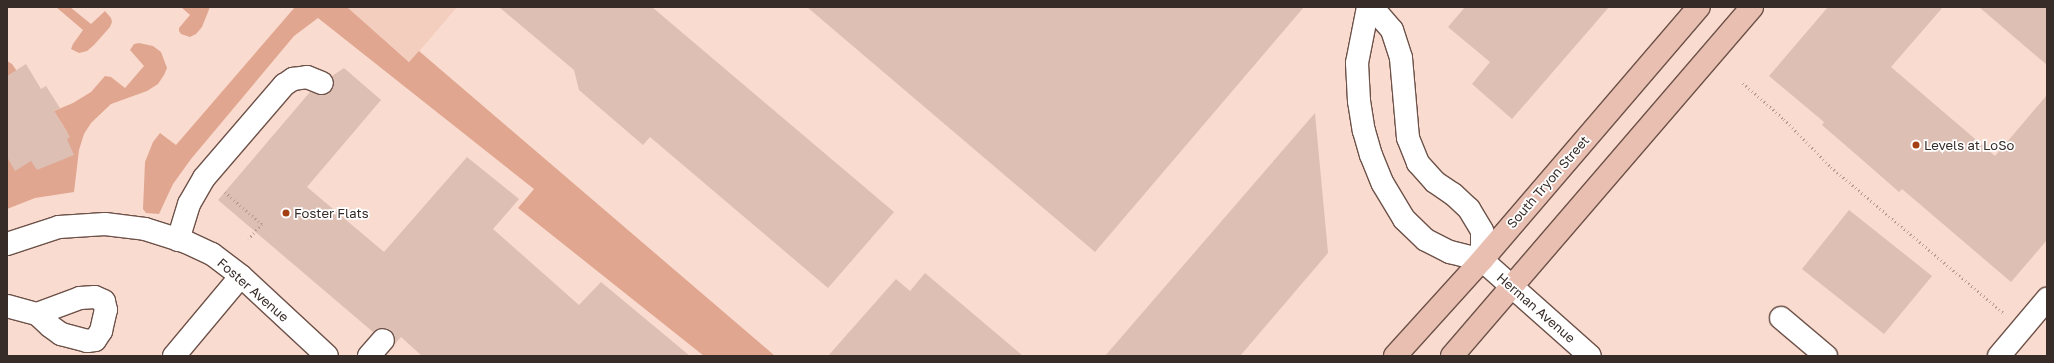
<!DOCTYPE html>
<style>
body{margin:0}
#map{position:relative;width:2054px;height:363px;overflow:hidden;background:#fadbcf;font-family:"Golos Text",sans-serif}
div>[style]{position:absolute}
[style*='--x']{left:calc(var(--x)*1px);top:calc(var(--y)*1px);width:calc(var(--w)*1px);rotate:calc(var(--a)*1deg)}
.built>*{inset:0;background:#f3cdbe}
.green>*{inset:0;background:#e0a690}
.building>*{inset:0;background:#ddbfb4}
.path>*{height:2.5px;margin-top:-1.25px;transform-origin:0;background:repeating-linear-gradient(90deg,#b59d94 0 1px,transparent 0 4px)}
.roads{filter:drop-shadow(1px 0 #6d5249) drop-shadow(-1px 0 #6d5249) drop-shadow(0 1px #6d5249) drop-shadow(0 -1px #6d5249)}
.minor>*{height:22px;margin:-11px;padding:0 11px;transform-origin:11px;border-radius:11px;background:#fff}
.major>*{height:22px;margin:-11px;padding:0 11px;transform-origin:11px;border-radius:11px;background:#e8bfb0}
.dots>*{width:11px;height:11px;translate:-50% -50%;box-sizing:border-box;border:2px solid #fff;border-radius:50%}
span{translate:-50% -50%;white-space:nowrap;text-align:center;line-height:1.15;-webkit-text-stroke:3.5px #fff;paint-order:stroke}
.poi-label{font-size:13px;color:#382c28}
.left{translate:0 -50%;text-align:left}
.street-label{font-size:13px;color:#382c28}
.frame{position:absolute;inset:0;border:8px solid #382c28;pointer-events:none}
</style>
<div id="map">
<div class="built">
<div style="clip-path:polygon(347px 7px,457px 7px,410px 62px)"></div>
</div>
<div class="green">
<div style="clip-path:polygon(56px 7px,70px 7px,91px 24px,105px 11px,111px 18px,112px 22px,110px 27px,94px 45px,87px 51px,79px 53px,71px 49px,73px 44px,83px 30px)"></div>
<div style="clip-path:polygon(181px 7px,210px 7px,202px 27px,196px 34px,190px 37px,181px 34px,179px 31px,179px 28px,190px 15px)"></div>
<div style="clip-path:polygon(295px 7px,347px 7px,409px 62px,419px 51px,775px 356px,704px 356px,518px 208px,534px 189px,318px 18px,294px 36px,191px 159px,173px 184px,159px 214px,146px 213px,143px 209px,145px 162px,153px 142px,160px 133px,176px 145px)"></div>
<div style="clip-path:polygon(139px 43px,153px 46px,161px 52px,167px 68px,164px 75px,158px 84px,147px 91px,111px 104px,91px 123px,84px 134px,79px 150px,74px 192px,35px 198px,7px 209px,7px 61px,12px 64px,61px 135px,67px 132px,54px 111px,73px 103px,91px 92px,105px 76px,111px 77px,125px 88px,144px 66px,130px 50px,134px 44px)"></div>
</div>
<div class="building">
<div style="clip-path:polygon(499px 7px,652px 7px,894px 212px,828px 288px,650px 137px,643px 145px,579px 90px,574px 70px)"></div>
<div style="clip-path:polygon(807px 7px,1304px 7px,1095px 252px)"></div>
<div style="clip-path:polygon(1465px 7px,1609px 7px,1512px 119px,1472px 84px,1490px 62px,1448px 27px)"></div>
<div style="clip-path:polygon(1828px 7px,1943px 7px,1891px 67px,1995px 156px,2047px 95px,2047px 240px,2011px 282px,1902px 189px,1899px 192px,1874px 170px,1822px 125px,1824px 122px,1769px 76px)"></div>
<div style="clip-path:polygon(1979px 7px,2047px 7px,2047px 65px)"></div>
<div style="clip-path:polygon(26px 64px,41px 89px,46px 86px,60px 108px,54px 111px,70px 137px,67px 139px,74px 155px,37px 170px,31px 161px,15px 171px,7px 157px,7px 76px)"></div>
<div style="clip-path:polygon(344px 68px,381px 100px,307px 187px,384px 252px,467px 157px,519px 199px,493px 229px,579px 305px,601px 282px,690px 356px,422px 356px,401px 337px,394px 345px,395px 336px,391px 330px,386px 328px,379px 328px,373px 332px,218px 200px,310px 92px,323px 95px,329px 93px,334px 87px,332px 76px)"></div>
<div style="clip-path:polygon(1315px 113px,1328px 253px,1240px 356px,1105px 356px)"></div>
<div style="clip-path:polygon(1849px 210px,1932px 276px,1884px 334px,1802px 269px)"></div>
<div style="clip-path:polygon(925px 273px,1023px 356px,828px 356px,896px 279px,910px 291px)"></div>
</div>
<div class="path">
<div style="--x:1743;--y:83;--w:55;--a:41.3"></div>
<div style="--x:1784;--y:119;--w:67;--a:45.6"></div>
<div style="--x:1831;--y:167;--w:226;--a:40.2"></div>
<div style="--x:225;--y:192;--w:49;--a:40.9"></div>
<div style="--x:262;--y:224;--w:20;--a:131"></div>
</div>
<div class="roads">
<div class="minor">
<div style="--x:1368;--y:7;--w:57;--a:101.1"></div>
<div style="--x:1357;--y:63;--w:38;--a:87"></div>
<div style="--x:1359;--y:101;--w:30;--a:81"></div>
<div style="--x:1364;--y:131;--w:25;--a:74"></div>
<div style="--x:1371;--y:155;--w:31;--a:68"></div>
<div style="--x:1383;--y:184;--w:41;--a:59"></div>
<div style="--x:1404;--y:219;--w:30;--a:44"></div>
<div style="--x:1426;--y:240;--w:27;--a:27"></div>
<div style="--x:1450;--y:252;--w:33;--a:14"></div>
<div style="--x:1482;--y:260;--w:144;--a:41.6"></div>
<div style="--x:1372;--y:7;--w:30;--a:49"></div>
<div style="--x:1392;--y:30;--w:29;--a:72"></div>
<div style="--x:1401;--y:58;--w:80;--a:85"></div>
<div style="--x:1408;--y:138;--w:27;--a:68"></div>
<div style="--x:1418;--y:163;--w:25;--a:48"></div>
<div style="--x:1435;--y:182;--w:22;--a:34"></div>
<div style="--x:1453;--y:194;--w:22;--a:43"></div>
<div style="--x:1469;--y:209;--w:26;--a:59"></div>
<div style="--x:1482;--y:231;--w:29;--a:90"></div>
<div style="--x:178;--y:240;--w:38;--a:-73"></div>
<div style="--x:189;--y:204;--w:30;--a:-60"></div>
<div style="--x:204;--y:178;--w:123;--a:-49.3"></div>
<div style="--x:284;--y:85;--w:11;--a:-34"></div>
<div style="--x:293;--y:79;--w:14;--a:-8"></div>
<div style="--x:307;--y:77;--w:16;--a:22"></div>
<div style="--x:7;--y:244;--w:55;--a:-18.1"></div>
<div style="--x:59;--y:227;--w:46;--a:-3.7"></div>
<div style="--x:105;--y:224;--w:40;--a:7.1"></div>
<div style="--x:145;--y:229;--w:43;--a:17.6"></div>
<div style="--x:186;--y:242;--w:29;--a:25"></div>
<div style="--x:212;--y:254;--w:36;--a:37"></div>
<div style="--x:241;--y:276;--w:117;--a:42.9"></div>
<div style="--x:7;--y:306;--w:31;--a:15"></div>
<div style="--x:37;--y:314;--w:18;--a:43"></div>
<div style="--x:50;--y:326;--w:14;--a:36"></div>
<div style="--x:61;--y:334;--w:27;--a:15"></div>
<div style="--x:87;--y:341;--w:8;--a:-7"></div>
<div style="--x:95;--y:340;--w:11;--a:-56"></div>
<div style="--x:101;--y:331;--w:22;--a:-77"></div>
<div style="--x:106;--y:310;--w:9;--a:-103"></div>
<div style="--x:104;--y:301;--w:10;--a:-156"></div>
<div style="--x:95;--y:297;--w:15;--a:176"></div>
<div style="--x:80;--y:298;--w:46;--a:159.6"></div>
<div style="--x:1781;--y:318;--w:59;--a:40.2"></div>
<div style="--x:174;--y:356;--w:104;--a:-50.1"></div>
<div style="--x:369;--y:356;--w:21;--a:-49"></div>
<div style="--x:1999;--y:356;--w:75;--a:-49.9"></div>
</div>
<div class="major">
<div style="--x:1395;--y:356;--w:130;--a:-47.8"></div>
<div style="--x:1482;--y:260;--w:333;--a:-49.4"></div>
<div style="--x:1452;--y:356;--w:460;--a:-49.3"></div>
</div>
</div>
<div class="dots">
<div style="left:1916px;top:145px;background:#a43f11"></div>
<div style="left:286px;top:213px;background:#a43f11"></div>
</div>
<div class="poi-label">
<span class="left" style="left:1924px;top:145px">Levels at LoSo</span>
<span class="left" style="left:294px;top:213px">Foster Flats</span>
</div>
<div class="street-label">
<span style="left:1548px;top:182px;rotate:-49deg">South Tryon Street</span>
<span style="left:253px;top:290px;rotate:41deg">Foster Avenue</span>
<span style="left:1536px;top:308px;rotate:41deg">Herman Avenue</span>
</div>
<div class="frame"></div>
</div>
